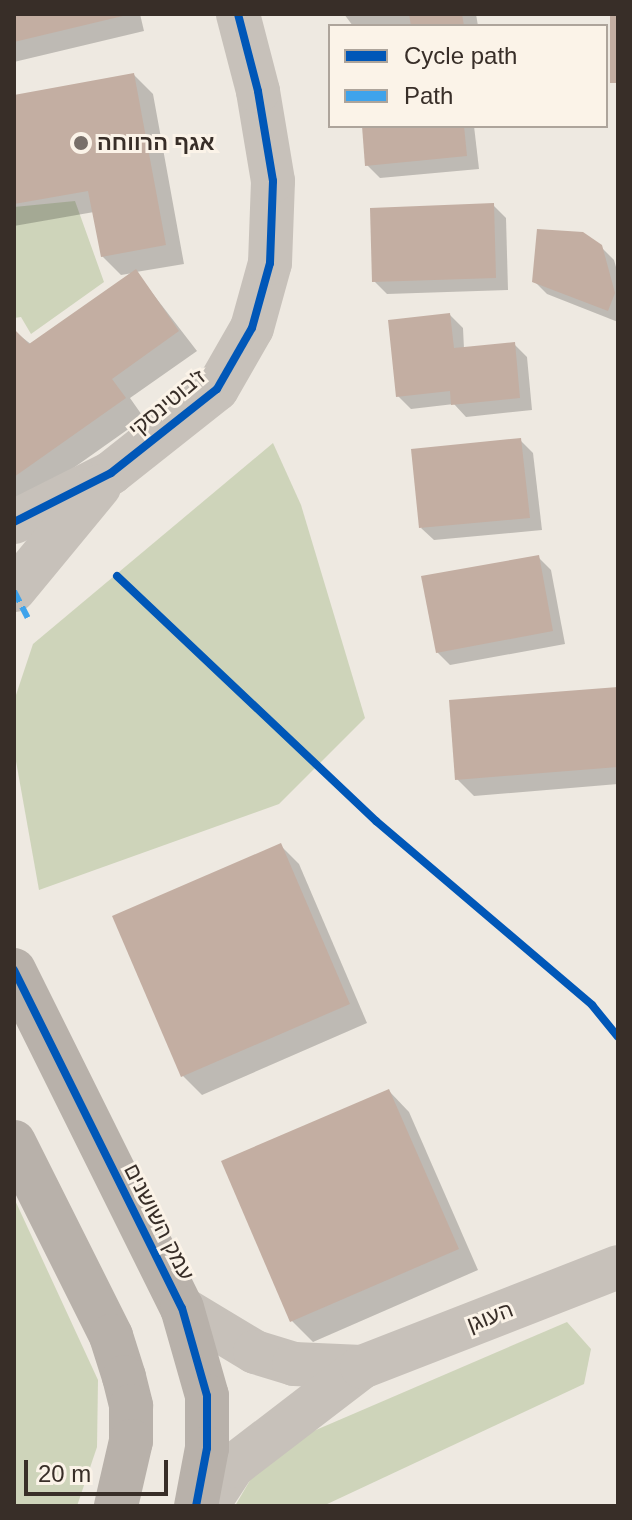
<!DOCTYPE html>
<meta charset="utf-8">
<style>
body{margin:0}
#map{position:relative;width:632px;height:1520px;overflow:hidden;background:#eee9e1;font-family:Arial,"Noto Sans Hebrew",sans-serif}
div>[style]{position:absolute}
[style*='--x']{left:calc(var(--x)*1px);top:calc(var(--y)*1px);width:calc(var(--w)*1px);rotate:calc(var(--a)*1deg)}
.green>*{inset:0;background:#ced4ba}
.shadow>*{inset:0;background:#0003}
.building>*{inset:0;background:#c3aea2}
.street>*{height:44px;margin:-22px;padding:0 22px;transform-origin:22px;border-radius:22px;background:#c7c1ba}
.secondary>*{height:44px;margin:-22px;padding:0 22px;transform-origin:22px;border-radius:22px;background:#b8b1aa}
.quiet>*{height:6px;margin-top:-3px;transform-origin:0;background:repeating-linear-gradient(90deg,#3fa3eb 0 12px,transparent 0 18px)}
.cycleway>*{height:8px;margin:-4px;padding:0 4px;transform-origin:4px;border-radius:4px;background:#0057b8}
.dots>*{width:22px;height:22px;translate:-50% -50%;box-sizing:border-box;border:4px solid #fbf3e8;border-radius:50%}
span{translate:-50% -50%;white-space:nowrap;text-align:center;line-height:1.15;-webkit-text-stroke:6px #fbf3e8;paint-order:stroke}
.poi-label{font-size:22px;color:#382e28;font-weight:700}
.left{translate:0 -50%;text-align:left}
.street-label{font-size:22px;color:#382e28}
.frame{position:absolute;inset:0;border:16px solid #382e28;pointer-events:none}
.legend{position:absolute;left:328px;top:24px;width:280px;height:104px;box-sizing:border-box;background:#fbf3e8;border:2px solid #ada49b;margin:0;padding:10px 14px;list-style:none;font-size:24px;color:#382e28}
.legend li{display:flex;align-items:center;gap:16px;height:40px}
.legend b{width:40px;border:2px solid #ada49b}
.scale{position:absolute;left:24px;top:1460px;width:144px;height:36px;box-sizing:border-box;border:4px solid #382e28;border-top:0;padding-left:10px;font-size:24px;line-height:28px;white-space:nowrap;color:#382e28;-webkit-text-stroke:6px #fbf3e8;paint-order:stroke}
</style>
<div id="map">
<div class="green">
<div style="clip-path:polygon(75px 201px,104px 282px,31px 334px,21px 317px,14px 318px,14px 207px)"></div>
<div style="clip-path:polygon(273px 443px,301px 505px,365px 718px,279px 804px,39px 890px,14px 750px,14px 701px,33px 644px)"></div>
<div style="clip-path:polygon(14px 1198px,98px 1380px,97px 1447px,77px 1506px,14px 1506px)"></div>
<div style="clip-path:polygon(567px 1322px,591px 1349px,584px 1384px,323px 1506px,235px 1506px,267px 1451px)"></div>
</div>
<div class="shadow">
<div style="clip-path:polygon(14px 14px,140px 14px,144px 31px,14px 62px)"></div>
<div style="clip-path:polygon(344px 14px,476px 14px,478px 26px,353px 26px)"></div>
<div style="clip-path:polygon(134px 75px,153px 94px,184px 264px,136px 272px,197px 351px,130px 398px,144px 418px,14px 510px,14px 331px,32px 345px,133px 273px,121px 275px,102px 256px,94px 212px,14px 226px,14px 97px)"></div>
<div style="clip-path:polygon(363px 126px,474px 126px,479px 169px,380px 178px,367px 165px)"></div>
<div style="clip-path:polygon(493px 205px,506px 218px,508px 290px,387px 294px,374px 281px)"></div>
<div style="clip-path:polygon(601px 247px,614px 260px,618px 274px,618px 322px,547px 294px,534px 281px)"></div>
<div style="clip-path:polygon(450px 315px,463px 328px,464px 349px,514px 344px,527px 357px,532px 410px,466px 417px,454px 404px,411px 409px,398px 396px)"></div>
<div style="clip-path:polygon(520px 440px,533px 453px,542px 530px,434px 540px,421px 528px)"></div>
<div style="clip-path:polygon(538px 557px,551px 570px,565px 644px,450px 665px,437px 652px)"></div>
<div style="clip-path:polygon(618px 689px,618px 784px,474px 796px,457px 779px)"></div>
<div style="clip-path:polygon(280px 845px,299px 864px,367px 1023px,202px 1095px,183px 1076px)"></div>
<div style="clip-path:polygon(389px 1091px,409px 1112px,478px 1270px,313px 1342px,292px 1321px)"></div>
</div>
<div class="building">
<div style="clip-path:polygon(14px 14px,127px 14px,127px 15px,14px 42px)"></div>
<div style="clip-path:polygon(409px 14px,462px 14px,464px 26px,411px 26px)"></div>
<div style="clip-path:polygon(610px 14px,618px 14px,618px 83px,610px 83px)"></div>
<div style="clip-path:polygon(134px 73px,166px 245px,101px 257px,88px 191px,14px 204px,14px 95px)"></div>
<div style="clip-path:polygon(362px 126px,464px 126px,467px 156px,365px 166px)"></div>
<div style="clip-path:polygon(494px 203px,496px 278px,372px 282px,370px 208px)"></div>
<div style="clip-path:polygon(537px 229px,583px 232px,602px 245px,615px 293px,608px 311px,532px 282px)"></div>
<div style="clip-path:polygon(136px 269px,179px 331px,112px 379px,126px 398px,14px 477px,14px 329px,29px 344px)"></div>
<div style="clip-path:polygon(450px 313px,454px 348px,515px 342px,520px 398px,451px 405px,450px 391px,396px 397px,388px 320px)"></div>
<div style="clip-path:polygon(521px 438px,530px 518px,419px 528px,411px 449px)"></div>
<div style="clip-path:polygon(539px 555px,553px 631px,436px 653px,421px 576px)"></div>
<div style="clip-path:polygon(618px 687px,618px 767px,455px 780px,449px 700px)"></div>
<div style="clip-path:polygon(281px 843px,350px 1004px,181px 1077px,112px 916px)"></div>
<div style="clip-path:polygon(389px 1089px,459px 1249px,290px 1322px,221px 1161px)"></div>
</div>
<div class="street">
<div style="--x:14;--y:522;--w:109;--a:-26.8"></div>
<div style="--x:111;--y:473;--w:135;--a:-38.4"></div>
<div style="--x:217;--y:389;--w:70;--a:-60.2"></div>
<div style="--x:252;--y:328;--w:67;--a:-74.5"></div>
<div style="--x:270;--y:263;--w:82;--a:-87.9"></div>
<div style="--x:273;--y:181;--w:91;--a:-99.5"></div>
<div style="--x:258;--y:91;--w:80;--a:-104.6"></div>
<div style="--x:14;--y:590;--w:134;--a:-50.5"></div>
<div style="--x:182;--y:1308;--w:85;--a:31.1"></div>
<div style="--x:255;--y:1352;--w:41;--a:17.1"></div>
<div style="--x:294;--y:1364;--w:68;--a:2.5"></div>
<div style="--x:207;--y:1506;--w:48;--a:-57"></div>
<div style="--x:233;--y:1466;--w:163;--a:-37.5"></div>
<div style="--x:362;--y:1367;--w:275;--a:-21.3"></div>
</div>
<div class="secondary">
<div style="--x:14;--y:970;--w:377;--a:63.6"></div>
<div style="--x:182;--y:1308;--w:91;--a:74.1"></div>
<div style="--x:207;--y:1396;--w:52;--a:90"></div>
<div style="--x:207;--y:1448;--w:59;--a:100.7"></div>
<div style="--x:14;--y:1142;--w:217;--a:63.4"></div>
<div style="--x:111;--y:1336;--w:43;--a:72.4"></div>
<div style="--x:124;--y:1377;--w:30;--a:76"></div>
<div style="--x:131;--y:1406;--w:35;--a:90"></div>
<div style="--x:131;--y:1441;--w:67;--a:103"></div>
</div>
<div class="quiet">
<div style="--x:14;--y:591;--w:30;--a:63"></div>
</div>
<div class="cycleway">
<div style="--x:14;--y:522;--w:109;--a:-26.8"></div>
<div style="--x:111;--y:473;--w:135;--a:-38.4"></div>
<div style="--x:217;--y:389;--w:70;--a:-60.2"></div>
<div style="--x:252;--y:328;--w:67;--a:-74.5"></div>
<div style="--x:270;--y:263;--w:82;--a:-87.9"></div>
<div style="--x:273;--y:181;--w:91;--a:-99.5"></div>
<div style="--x:258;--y:91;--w:80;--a:-104.6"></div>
<div style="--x:117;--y:576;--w:357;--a:43.4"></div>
<div style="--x:376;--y:821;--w:284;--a:40.4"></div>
<div style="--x:592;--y:1005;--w:41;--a:50.9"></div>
<div style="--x:14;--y:970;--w:377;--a:63.6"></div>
<div style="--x:182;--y:1308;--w:91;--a:74.1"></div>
<div style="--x:207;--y:1396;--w:52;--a:90"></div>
<div style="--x:207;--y:1448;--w:59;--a:100.7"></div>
</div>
<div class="dots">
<div style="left:81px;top:143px;background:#786f69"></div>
</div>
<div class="poi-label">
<span class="left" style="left:97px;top:143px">אגף הרווחה</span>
</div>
<div class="street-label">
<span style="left:167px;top:403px;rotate:-40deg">ז'בוטינסקי</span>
<span style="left:159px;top:1222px;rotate:63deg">עמק השושנים</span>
<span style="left:490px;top:1317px;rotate:-21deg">העוגן</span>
</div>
<div class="frame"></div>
<ul class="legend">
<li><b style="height:10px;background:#0057b8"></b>Cycle path</li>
<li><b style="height:10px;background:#3fa3eb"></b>Path</li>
</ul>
<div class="scale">20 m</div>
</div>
